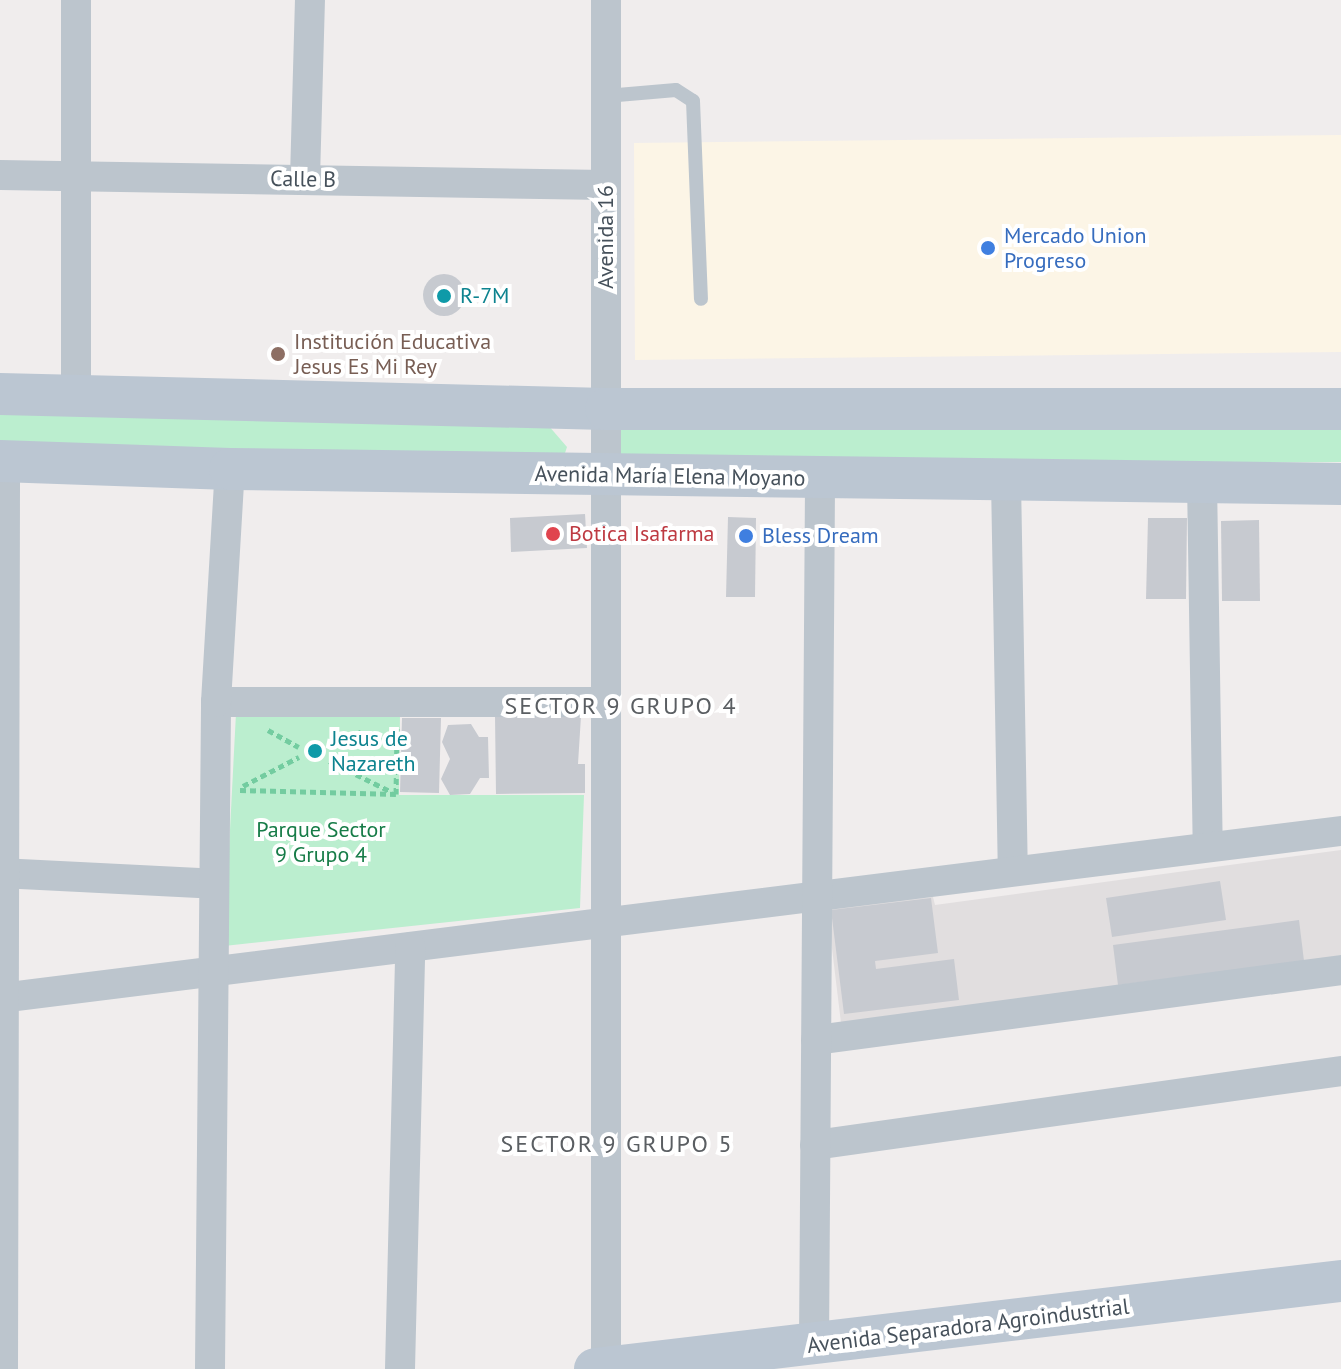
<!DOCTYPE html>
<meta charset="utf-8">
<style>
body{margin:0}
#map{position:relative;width:1341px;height:1369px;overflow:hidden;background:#f0eded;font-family:"PT Sans",sans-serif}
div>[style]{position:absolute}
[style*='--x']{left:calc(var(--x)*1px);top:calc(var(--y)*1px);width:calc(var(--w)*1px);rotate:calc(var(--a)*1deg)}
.commercial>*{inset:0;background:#fcf5e6}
.education>*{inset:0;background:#e1dedf}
.green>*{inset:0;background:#bbeecf}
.building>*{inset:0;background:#c7cad0}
.round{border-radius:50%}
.path>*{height:5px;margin-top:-2.5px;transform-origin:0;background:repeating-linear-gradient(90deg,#73cca0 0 6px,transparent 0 10px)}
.lane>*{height:14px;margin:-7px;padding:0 7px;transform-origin:7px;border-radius:7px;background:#bcc5cd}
.street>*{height:30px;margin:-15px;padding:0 15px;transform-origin:15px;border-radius:15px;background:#bcc5cd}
.secondary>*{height:42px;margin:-21px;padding:0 21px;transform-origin:21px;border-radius:21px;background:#bbc6d2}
.dots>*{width:22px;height:22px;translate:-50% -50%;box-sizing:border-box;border:4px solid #fff;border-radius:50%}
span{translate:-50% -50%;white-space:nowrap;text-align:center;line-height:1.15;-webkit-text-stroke:8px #fff;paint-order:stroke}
.street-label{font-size:22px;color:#46515b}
.shop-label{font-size:22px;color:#366cbe}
.left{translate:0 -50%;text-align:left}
.culture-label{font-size:22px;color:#0d838f}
.education-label{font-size:22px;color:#785e54}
.health-label{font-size:22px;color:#be3a42}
.park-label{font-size:22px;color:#177c48}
.neighbourhood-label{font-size:24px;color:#5a5e62;letter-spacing:2px}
</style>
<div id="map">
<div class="commercial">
<div style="clip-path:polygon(1341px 135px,1341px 352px,635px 360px,634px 143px)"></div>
</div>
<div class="education">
<div style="clip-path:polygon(1341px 850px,1341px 958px,841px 1023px,827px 907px,933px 897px,935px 905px)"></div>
</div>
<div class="green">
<div style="clip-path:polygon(0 409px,548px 425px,567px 447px,564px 456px,0 448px)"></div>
<div style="clip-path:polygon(1341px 421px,1341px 462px,624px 467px,611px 443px,617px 430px)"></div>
<div style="clip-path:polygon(236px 713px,400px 715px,399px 795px,584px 795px,580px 908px,224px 946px)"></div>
</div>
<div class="building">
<div class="round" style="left:423px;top:274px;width:42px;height:42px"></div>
<div style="clip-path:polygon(585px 514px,587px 548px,511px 552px,510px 518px)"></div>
<div style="clip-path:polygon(728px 517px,756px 518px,755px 597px,726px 597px)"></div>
<div style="clip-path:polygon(1148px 518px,1187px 518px,1186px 599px,1146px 599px)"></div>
<div style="clip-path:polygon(1259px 520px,1260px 601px,1222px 601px,1221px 521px)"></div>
<div style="clip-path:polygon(495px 716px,581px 716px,578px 764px,585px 764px,585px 793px,496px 794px)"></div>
<div style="clip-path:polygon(402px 718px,441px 718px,439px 793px,400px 792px)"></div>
<div style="clip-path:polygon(471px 724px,479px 737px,488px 737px,489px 778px,480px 778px,470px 794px,450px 795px,441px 779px,450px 759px,442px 742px,448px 725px)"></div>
<div style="clip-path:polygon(1220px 881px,1226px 920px,1112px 937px,1106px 898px)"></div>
<div style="clip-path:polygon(931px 898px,938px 953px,875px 961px,876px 969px,954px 959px,959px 1000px,844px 1014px,831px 910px)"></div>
<div style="clip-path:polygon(1299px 920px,1304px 961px,1118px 985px,1113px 945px)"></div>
</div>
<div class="path">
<div style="--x:268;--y:730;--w:35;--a:29"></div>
<div style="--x:329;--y:746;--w:35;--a:-24"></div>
<div style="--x:329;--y:761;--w:70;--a:26.2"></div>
<div style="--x:243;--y:786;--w:63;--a:-27.4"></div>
<div style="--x:240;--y:790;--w:156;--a:1.5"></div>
<div style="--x:396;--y:794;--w:66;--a:-89.1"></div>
</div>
<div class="lane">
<div style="--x:606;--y:96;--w:70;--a:-4.9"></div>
<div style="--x:676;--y:90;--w:20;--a:33"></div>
<div style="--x:693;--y:101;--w:198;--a:87.7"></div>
</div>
<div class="street">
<div style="--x:0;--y:175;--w:606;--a:0.95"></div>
<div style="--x:305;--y:178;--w:178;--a:-88.4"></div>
<div style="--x:76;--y:397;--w:397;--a:-90"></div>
<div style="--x:1006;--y:480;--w:391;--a:89"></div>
<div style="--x:1202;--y:481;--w:365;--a:89.1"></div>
<div style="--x:216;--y:702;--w:388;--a:0"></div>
<div style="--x:0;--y:873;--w:214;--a:2.9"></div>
<div style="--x:0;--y:998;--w:1351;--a:-7.1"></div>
<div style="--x:816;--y:1040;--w:530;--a:-7.59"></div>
<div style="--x:815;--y:1145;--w:531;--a:-8.01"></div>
<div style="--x:814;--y:1345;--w:867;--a:-89.6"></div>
<div style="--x:3;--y:1369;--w:908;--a:-89.87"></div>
<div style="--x:210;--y:1369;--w:667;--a:-89.48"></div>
<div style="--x:216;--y:702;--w:233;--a:-86.6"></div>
<div style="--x:400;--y:1369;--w:422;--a:-88.6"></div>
<div style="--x:606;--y:1369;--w:1369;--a:-90"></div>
</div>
<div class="secondary">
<div style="--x:0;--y:394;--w:606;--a:1.42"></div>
<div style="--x:606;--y:409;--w:735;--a:0"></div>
<div style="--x:0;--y:461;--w:230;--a:2"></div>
<div style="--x:230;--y:469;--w:1111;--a:0.77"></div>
<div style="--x:595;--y:1369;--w:751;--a:-6.73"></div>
</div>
<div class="dots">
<div style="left:988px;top:248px;background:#3f7fe0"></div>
<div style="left:444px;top:296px;background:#0f9aa8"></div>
<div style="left:278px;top:354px;background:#8d6e63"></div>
<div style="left:553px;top:534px;background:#e0444e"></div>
<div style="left:746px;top:536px;background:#3f7fe0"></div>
<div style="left:315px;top:751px;background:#0f9aa8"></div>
</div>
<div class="street-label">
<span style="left:303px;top:179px;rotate:1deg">Calle B</span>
<span style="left:606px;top:237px;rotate:-90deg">Avenida 16</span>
<span style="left:670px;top:476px;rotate:1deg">Avenida María Elena Moyano</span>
<span style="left:968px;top:1326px;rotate:-7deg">Avenida Separadora Agroindustrial</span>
</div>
<div class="shop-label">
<span class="left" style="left:1004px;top:248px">Mercado Union<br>Progreso</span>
<span class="left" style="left:762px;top:536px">Bless Dream</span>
</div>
<div class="culture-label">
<span class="left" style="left:460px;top:296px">R-7M</span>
<span class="left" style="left:331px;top:751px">Jesus de<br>Nazareth</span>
</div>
<div class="education-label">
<span class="left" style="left:294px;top:354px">Institución Educativa<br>Jesus Es Mi Rey</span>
</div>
<div class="health-label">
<span class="left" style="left:569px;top:534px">Botica Isafarma</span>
</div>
<div class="park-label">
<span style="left:321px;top:842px">Parque Sector<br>9 Grupo 4</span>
</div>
<div class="neighbourhood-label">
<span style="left:621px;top:706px">SECTOR 9 GRUPO 4</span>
<span style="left:617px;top:1144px">SECTOR 9 GRUPO 5</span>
</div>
</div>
